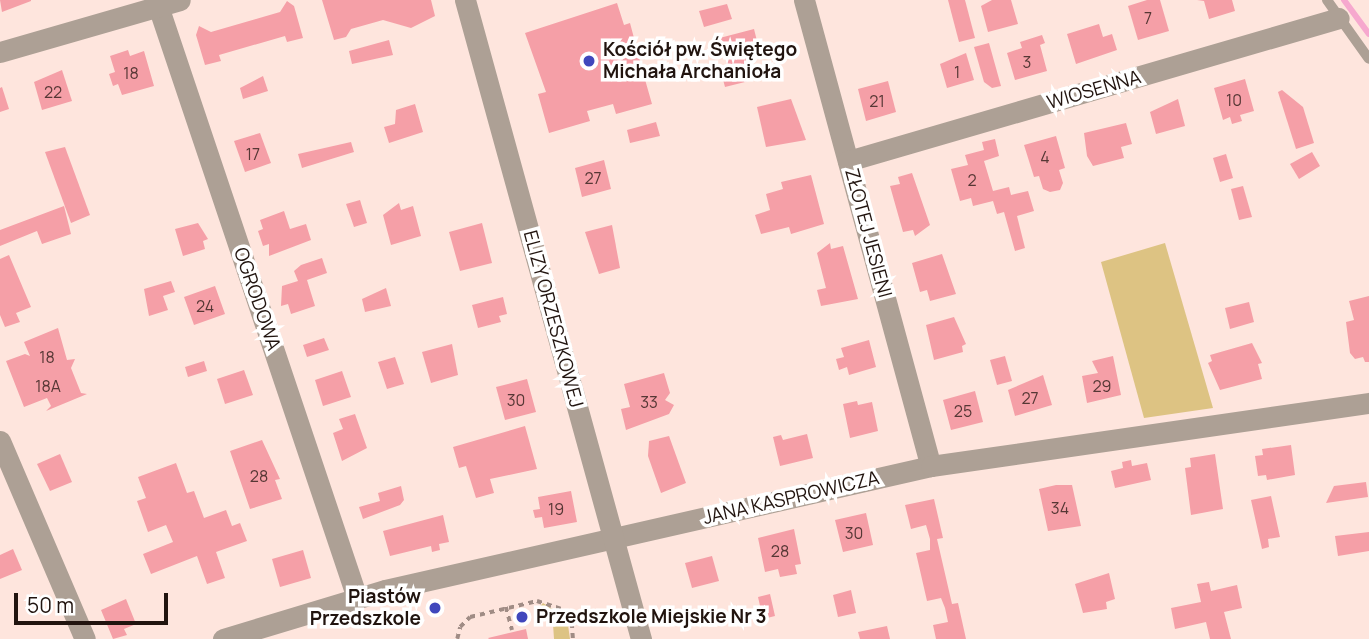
<!DOCTYPE html>
<meta charset="utf-8">
<style>
body{margin:0}
#map{position:relative;width:1369px;height:639px;overflow:hidden;background:#fee5dd;font-family:Manrope,sans-serif}
div>[style]{position:absolute}
[style*='--x']{left:calc(var(--x)*1px);top:calc(var(--y)*1px);width:calc(var(--w)*1px);rotate:calc(var(--a)*1deg)}
.green>*{inset:0;background:#ddc383}
.stream>*{height:6px;margin:-3px;padding:0 3px;transform-origin:3px;border-radius:3px;background:#f6a8ce}
.building>*{inset:0;background:#f59fa7}
.path>*{height:3.5px;margin-top:-1.75px;transform-origin:0;background:repeating-linear-gradient(90deg,#a08c85 0 5px,transparent 0 10px)}
.service>*{height:10px;margin:-5px;padding:0 5px;transform-origin:5px;border-radius:5px;background:#ada095}
.minor>*{height:21px;margin:-10.5px;padding:0 10.5px;transform-origin:10.5px;border-radius:10.5px;background:#ada095}
.tertiary>*{height:21px;margin:-10.5px;padding:0 10.5px;transform-origin:10.5px;border-radius:10.5px;background:#ada095}
.dots>*{width:19px;height:19px;translate:-50% -50%;box-sizing:border-box;border:4px solid #fff;border-radius:50%}
span{translate:-50% -50%;white-space:nowrap;text-align:center;line-height:1.15;-webkit-text-stroke:7px #fff;paint-order:stroke}
.number-label{font-size:16px;color:#563735}
.number-label span{-webkit-text-stroke-width:0}
.poi-label{font-size:19px;color:#21140f;font-weight:700}
.left{translate:0 -50%;text-align:left}
.right{translate:-100% -50%;text-align:right}
.street-label{font-size:19px;color:#21140f}
.scale{position:absolute;left:14px;top:593px;width:154px;height:32px;box-sizing:border-box;border:4px solid #21140f;border-top:0;padding-left:9px;font-size:21px;line-height:24px;white-space:nowrap;color:#21140f;-webkit-text-stroke:5px #fff;paint-order:stroke}
</style>
<div id="map">
<div class="green">
<div style="clip-path:polygon(1165px 243px,1213px 408px,1144px 418px,1101px 262px)"></div>
<div style="clip-path:polygon(543px 603px,567px 618px,570px 639px,554px 639px,553px 624px,536px 611px)"></div>
</div>
<div class="stream">
<div style="--x:1344;--y:0;--w:42;--a:53.7"></div>
</div>
<div class="building">
<div style="clip-path:polygon(0 0,31px 0,31px 1px,2px 12px)"></div>
<div style="clip-path:polygon(322px 0,431px 0,435px 16px,411px 28px,383px 20px,351px 29px,346px 37px,334px 40px)"></div>
<div style="clip-path:polygon(948px 0,965px 0,975px 38px,959px 42px)"></div>
<div style="clip-path:polygon(992px 0,1011px 0,1018px 24px,988px 32px,981px 6px)"></div>
<div style="clip-path:polygon(1147px 0,1160px 0,1169px 31px,1138px 40px,1128px 6px)"></div>
<div style="clip-path:polygon(1197px 0,1232px 0,1235px 11px,1209px 19px,1204px 1px)"></div>
<div style="clip-path:polygon(287px 1px,294px 6px,303px 38px,287px 42px,285px 36px,219px 55px,221px 61px,205px 65px,196px 35px,199px 26px,211px 32px,256px 19px,280px 12px)"></div>
<div style="clip-path:polygon(617px 3px,624px 25px,630px 23px,642px 68px,635px 70px,638px 78px,644px 76px,652px 104px,616px 114px,613px 104px,587px 111px,590px 121px,549px 133px,538px 94px,546px 92px,525px 33px)"></div>
<div style="clip-path:polygon(727px 4px,732px 19px,704px 27px,699px 11px)"></div>
<div style="clip-path:polygon(1099px 24px,1103px 37px,1112px 34px,1117px 50px,1076px 64px,1067px 34px)"></div>
<div style="clip-path:polygon(754px 29px,759px 49px,746px 53px,757px 79px,725px 87px,720px 68px,728px 65px,724px 52px,716px 54px,712px 40px)"></div>
<div style="clip-path:polygon(1042px 35px,1045px 43px,1040px 45px,1047px 71px,1015px 80px,1007px 53px,1022px 48px,1020px 42px)"></div>
<div style="clip-path:polygon(389px 40px,393px 55px,352px 64px,349px 51px)"></div>
<div style="clip-path:polygon(989px 43px,1001px 86px,992px 88px,984px 82px,974px 47px)"></div>
<div style="clip-path:polygon(128px 50px,130px 56px,144px 51px,154px 86px,122px 95px,118px 84px,113px 86px,109px 74px,115px 72px,110px 56px)"></div>
<div style="clip-path:polygon(966px 53px,974px 80px,947px 88px,940px 64px)"></div>
<div style="clip-path:polygon(62px 70px,72px 101px,42px 110px,34px 82px)"></div>
<div style="clip-path:polygon(263px 76px,268px 91px,243px 99px,240px 88px)"></div>
<div style="clip-path:polygon(1245px 79px,1254px 111px,1240px 115px,1242px 121px,1232px 124px,1230px 117px,1223px 120px,1214px 88px)"></div>
<div style="clip-path:polygon(888px 81px,896px 112px,866px 121px,858px 89px)"></div>
<div style="clip-path:polygon(2px 87px,9px 109px,0 112px,0 88px)"></div>
<div style="clip-path:polygon(1282px 90px,1303px 107px,1314px 143px,1296px 149px,1278px 92px)"></div>
<div style="clip-path:polygon(791px 99px,806px 140px,766px 147px,757px 107px)"></div>
<div style="clip-path:polygon(1178px 99px,1185px 126px,1156px 134px,1150px 112px)"></div>
<div style="clip-path:polygon(415px 104px,423px 132px,389px 143px,384px 127px,395px 124px,396px 110px)"></div>
<div style="clip-path:polygon(656px 122px,660px 136px,630px 143px,627px 130px)"></div>
<div style="clip-path:polygon(1126px 123px,1132px 144px,1121px 147px,1124px 158px,1093px 166px,1087px 156px,1084px 133px)"></div>
<div style="clip-path:polygon(260px 133px,271px 163px,245px 172px,234px 141px)"></div>
<div style="clip-path:polygon(1056px 136px,1065px 168px,1059px 170px,1063px 183px,1060px 190px,1050px 192px,1043px 189px,1039px 176px,1034px 177px,1024px 145px)"></div>
<div style="clip-path:polygon(995px 139px,999px 156px,984px 161px,993px 191px,1009px 187px,1011px 195px,1028px 191px,1034px 211px,1017px 216px,1025px 248px,1015px 251px,1004px 212px,997px 214px,993px 201px,973px 206px,971px 198px,960px 201px,951px 169px,968px 165px,965px 155px,984px 150px,982px 142px)"></div>
<div style="clip-path:polygon(351px 142px,354px 152px,302px 168px,298px 154px)"></div>
<div style="clip-path:polygon(65px 147px,90px 215px,71px 223px,45px 152px)"></div>
<div style="clip-path:polygon(1312px 152px,1320px 166px,1299px 179px,1290px 164px)"></div>
<div style="clip-path:polygon(1226px 154px,1233px 178px,1220px 182px,1213px 158px)"></div>
<div style="clip-path:polygon(604px 160px,611px 189px,582px 197px,575px 168px)"></div>
<div style="clip-path:polygon(912px 173px,930px 225px,915px 236px,913px 230px,903px 232px,890px 186px,900px 184px,898px 177px)"></div>
<div style="clip-path:polygon(811px 175px,824px 224px,791px 234px,789px 227px,761px 234px,755px 215px,770px 210px,766px 194px,783px 189px,781px 182px)"></div>
<div style="clip-path:polygon(1243px 186px,1252px 217px,1239px 220px,1231px 189px)"></div>
<div style="clip-path:polygon(360px 200px,367px 223px,354px 227px,346px 204px)"></div>
<div style="clip-path:polygon(399px 203px,401px 210px,413px 206px,421px 236px,391px 245px,383px 215px)"></div>
<div style="clip-path:polygon(64px 206px,71px 234px,42px 244px,37px 231px,0 246px,0 230px)"></div>
<div style="clip-path:polygon(284px 211px,290px 229px,306px 224px,311px 240px,269px 256px,269px 244px,263px 246px,258px 231px,263px 229px,260px 220px)"></div>
<div style="clip-path:polygon(198px 223px,208px 239px,203px 241px,205px 249px,183px 256px,175px 229px)"></div>
<div style="clip-path:polygon(482px 223px,492px 263px,460px 271px,449px 232px)"></div>
<div style="clip-path:polygon(612px 225px,620px 268px,599px 274px,585px 232px)"></div>
<div style="clip-path:polygon(830px 243px,831px 249px,843px 246px,858px 299px,821px 306px,817px 290px,826px 288px,817px 253px)"></div>
<div style="clip-path:polygon(942px 254px,956px 294px,930px 301px,927px 290px,920px 292px,912px 263px)"></div>
<div style="clip-path:polygon(9px 255px,31px 307px,16px 313px,20px 322px,5px 327px,0 315px,0 259px)"></div>
<div style="clip-path:polygon(322px 258px,327px 273px,307px 280px,315px 306px,291px 314px,288px 304px,281px 306px,282px 286px,298px 281px,294px 271px,301px 265px)"></div>
<div style="clip-path:polygon(171px 281px,175px 292px,163px 296px,168px 310px,149px 316px,144px 289px)"></div>
<div style="clip-path:polygon(215px 286px,225px 314px,194px 325px,184px 297px)"></div>
<div style="clip-path:polygon(386px 288px,391px 306px,365px 312px,362px 299px)"></div>
<div style="clip-path:polygon(1369px 296px,1369px 362px,1365px 362px,1363px 357px,1355px 359px,1350px 353px,1346px 322px,1354px 320px,1349px 301px)"></div>
<div style="clip-path:polygon(503px 297px,507px 314px,499px 316px,501px 322px,478px 328px,472px 305px)"></div>
<div style="clip-path:polygon(1249px 302px,1254px 322px,1230px 329px,1225px 308px)"></div>
<div style="clip-path:polygon(954px 317px,966px 344px,962px 346px,963px 352px,934px 360px,926px 325px)"></div>
<div style="clip-path:polygon(58px 328px,67px 360px,75px 359px,71px 368px,81px 393px,87px 394px,46px 411px,51px 406px,47px 398px,24px 407px,6px 361px,25px 354px,30px 356px,24px 342px)"></div>
<div style="clip-path:polygon(324px 338px,329px 350px,307px 357px,303px 345px)"></div>
<div style="clip-path:polygon(869px 340px,876px 367px,849px 375px,847px 367px,839px 370px,836px 359px,844px 357px,841px 348px)"></div>
<div style="clip-path:polygon(1252px 343px,1262px 363px,1258px 364px,1262px 379px,1220px 390px,1208px 363px,1212px 361px,1210px 355px)"></div>
<div style="clip-path:polygon(452px 344px,458px 375px,431px 383px,422px 352px)"></div>
<div style="clip-path:polygon(1005px 356px,1012px 381px,997px 385px,990px 360px)"></div>
<div style="clip-path:polygon(1113px 356px,1121px 395px,1087px 403px,1082px 376px,1098px 373px,1092px 361px)"></div>
<div style="clip-path:polygon(395px 357px,404px 384px,387px 389px,378px 362px)"></div>
<div style="clip-path:polygon(204px 361px,207px 371px,188px 377px,185px 367px)"></div>
<div style="clip-path:polygon(244px 370px,253px 395px,225px 404px,217px 379px)"></div>
<div style="clip-path:polygon(342px 371px,351px 397px,323px 406px,315px 380px)"></div>
<div style="clip-path:polygon(664px 373px,670px 393px,665px 400px,674px 405px,669px 414px,626px 430px,621px 409px,630px 407px,624px 384px)"></div>
<div style="clip-path:polygon(1043px 375px,1052px 405px,1015px 416px,1008px 390px)"></div>
<div style="clip-path:polygon(527px 379px,536px 412px,505px 420px,496px 387px)"></div>
<div style="clip-path:polygon(975px 391px,983px 422px,951px 430px,943px 400px)"></div>
<div style="clip-path:polygon(857px 401px,858px 405px,872px 402px,878px 431px,850px 438px,843px 404px)"></div>
<div style="clip-path:polygon(355px 414px,367px 448px,342px 461px,333px 433px,343px 429px,339px 419px)"></div>
<div style="clip-path:polygon(525px 426px,537px 469px,490px 479px,494px 493px,476px 498px,466px 466px,459px 468px,453px 447px)"></div>
<div style="clip-path:polygon(807px 434px,813px 458px,780px 466px,773px 437px,781px 435px,783px 440px)"></div>
<div style="clip-path:polygon(669px 436px,686px 483px,661px 493px,648px 456px,649px 441px)"></div>
<div style="clip-path:polygon(262px 440px,280px 479px,275px 480px,282px 499px,250px 509px,230px 451px)"></div>
<div style="clip-path:polygon(1291px 445px,1295px 475px,1267px 480px,1266px 475px,1258px 476px,1255px 456px,1263px 455px,1262px 449px)"></div>
<div style="clip-path:polygon(60px 454px,72px 482px,50px 491px,37px 464px)"></div>
<div style="clip-path:polygon(1215px 454px,1223px 509px,1191px 515px,1185px 468px,1191px 467px,1190px 458px)"></div>
<div style="clip-path:polygon(1131px 460px,1132px 466px,1147px 463px,1151px 480px,1115px 488px,1111px 471px,1123px 468px,1122px 462px)"></div>
<div style="clip-path:polygon(176px 463px,187px 493px,194px 491px,204px 518px,226px 510px,232px 526px,240px 523px,247px 541px,216px 552px,225px 578px,207px 584px,197px 556px,151px 574px,143px 554px,173px 542px,166px 525px,148px 532px,137px 501px,146px 498px,138px 477px)"></div>
<div style="clip-path:polygon(1366px 482px,1368px 497px,1326px 503px,1334px 486px)"></div>
<div style="clip-path:polygon(1056px 485px,1072px 485px,1081px 526px,1048px 531px,1039px 489px)"></div>
<div style="clip-path:polygon(401px 486px,404px 500px,400px 505px,363px 519px,359px 507px,380px 501px,378px 493px)"></div>
<div style="clip-path:polygon(571px 491px,577px 522px,544px 528px,542px 517px,535px 518px,533px 510px,540px 509px,538px 497px)"></div>
<div style="clip-path:polygon(1271px 496px,1280px 537px,1268px 539px,1269px 547px,1262px 549px,1251px 500px)"></div>
<div style="clip-path:polygon(934px 499px,943px 538px,937px 539px,952px 604px,958px 603px,966px 639px,936px 639px,933px 625px,948px 622px,945px 608px,941px 598px,927px 601px,916px 553px,930px 550px,930px 539px,926px 525px,911px 529px,905px 505px)"></div>
<div style="clip-path:polygon(866px 513px,873px 545px,843px 552px,835px 520px)"></div>
<div style="clip-path:polygon(443px 515px,449px 542px,439px 544px,440px 550px,432px 552px,431px 546px,390px 556px,383px 531px)"></div>
<div style="clip-path:polygon(794px 529px,801px 564px,795px 565px,797px 574px,780px 577px,778px 569px,765px 572px,758px 538px)"></div>
<div style="clip-path:polygon(1369px 532px,1369px 551px,1338px 556px,1335px 536px)"></div>
<div style="clip-path:polygon(13px 549px,22px 570px,0 579px,0 555px)"></div>
<div style="clip-path:polygon(303px 550px,311px 578px,280px 587px,272px 559px)"></div>
<div style="clip-path:polygon(712px 556px,719px 581px,692px 588px,685px 563px)"></div>
<div style="clip-path:polygon(1109px 573px,1115px 599px,1106px 602px,1107px 609px,1083px 613px,1075px 584px)"></div>
<div style="clip-path:polygon(1209px 582px,1211px 591px,1237px 585px,1242px 608px,1224px 612px,1231px 639px,1210px 639px,1206px 622px,1175px 629px,1171px 608px,1201px 602px,1197px 584px)"></div>
<div style="clip-path:polygon(851px 590px,856px 613px,838px 617px,833px 595px)"></div>
<div style="clip-path:polygon(770px 594px,775px 616px,763px 619px,758px 597px)"></div>
<div style="clip-path:polygon(126px 599px,136px 624px,124px 629px,127px 635px,113px 639px,101px 610px)"></div>
<div style="clip-path:polygon(887px 626px,890px 639px,860px 639px,858px 632px)"></div>
<div style="clip-path:polygon(526px 629px,528px 639px,489px 639px,488px 638px)"></div>
</div>
<div class="path">
<div style="--x:506;--y:607;--w:24;--a:75"></div>
<div style="--x:457;--y:639;--w:12;--a:-76"></div>
<div style="--x:460;--y:627;--w:14;--a:-45"></div>
<div style="--x:470;--y:617;--w:69;--a:-13.4"></div>
<div style="--x:537;--y:601;--w:28;--a:18"></div>
<div style="--x:564;--y:610;--w:15;--a:58"></div>
<div style="--x:572;--y:623;--w:16;--a:86"></div>
</div>
<div class="service">
<div style="--x:1327;--y:0;--w:72;--a:54.6"></div>
</div>
<div class="minor">
<div style="--x:156;--y:0;--w:631;--a:71.42"></div>
<div style="--x:804;--y:0;--w:483;--a:74.8"></div>
<div style="--x:0;--y:52;--w:187;--a:-16.1"></div>
<div style="--x:848;--y:161;--w:511;--a:-16.24"></div>
<div style="--x:0;--y:441;--w:215;--a:66.8"></div>
<div style="--x:223;--y:639;--w:169;--a:-16.8"></div>
<div style="--x:385;--y:590;--w:560;--a:-12.8"></div>
<div style="--x:931;--y:466;--w:443;--a:-8.2"></div>
</div>
<div class="tertiary">
<div style="--x:465;--y:0;--w:663;--a:74.6"></div>
</div>
<div class="dots">
<div style="left:589px;top:61px;background:#4047bc"></div>
<div style="left:435px;top:608px;background:#4047bc"></div>
<div style="left:522px;top:617px;background:#4047bc"></div>
</div>
<div class="number-label">
<span style="left:1148px;top:18px">7</span>
<span style="left:1027px;top:62px">3</span>
<span style="left:957px;top:72px">1</span>
<span style="left:131px;top:73px">18</span>
<span style="left:53px;top:92px">22</span>
<span style="left:1234px;top:100px">10</span>
<span style="left:877px;top:101px">21</span>
<span style="left:253px;top:154px">17</span>
<span style="left:1045px;top:157px">4</span>
<span style="left:593px;top:178px">27</span>
<span style="left:972px;top:180px">2</span>
<span style="left:205px;top:306px">24</span>
<span style="left:47px;top:357px">18</span>
<span style="left:48px;top:386px">18A</span>
<span style="left:1102px;top:386px">29</span>
<span style="left:1030px;top:398px">27</span>
<span style="left:516px;top:400px">30</span>
<span style="left:649px;top:402px">33</span>
<span style="left:963px;top:411px">25</span>
<span style="left:259px;top:476px">28</span>
<span style="left:1060px;top:508px">34</span>
<span style="left:556px;top:509px">19</span>
<span style="left:854px;top:533px">30</span>
<span style="left:780px;top:551px">28</span>
</div>
<div class="poi-label">
<span class="left" style="left:603px;top:61px">Kościół pw. Świętego<br>Michała Archanioła</span>
<span class="right" style="left:421px;top:608px">Piastów<br>Przedszkole</span>
<span class="left" style="left:536px;top:617px">Przedszkole Miejskie Nr 3</span>
</div>
<div class="street-label">
<span style="left:1094px;top:90px;rotate:-16deg">WIOSENNA</span>
<span style="left:868px;top:233px;rotate:75deg">ZŁOTEJ JESIENI</span>
<span style="left:257px;top:299px;rotate:71deg">OGRODOWA</span>
<span style="left:553px;top:319px;rotate:75deg">ELIZY ORZESZKOWEJ</span>
<span style="left:791px;top:498px;rotate:-13deg">JANA KASPROWICZA</span>
</div>
<div class="scale">50 m</div>
</div>
